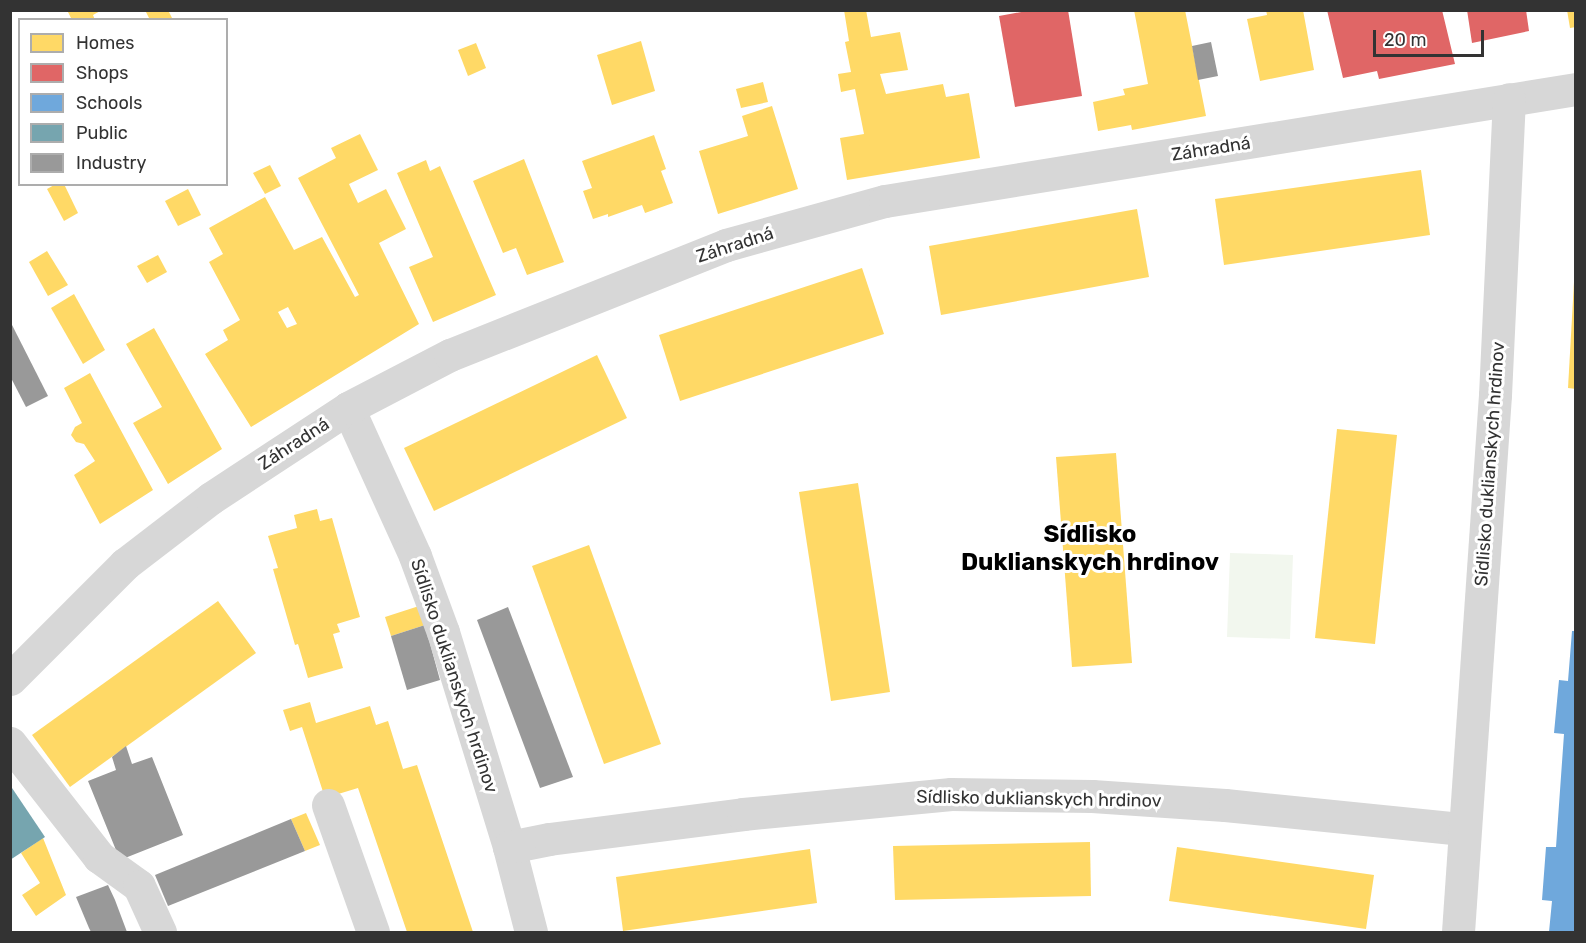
<!DOCTYPE html>
<meta charset="utf-8">
<style>
body{margin:0}
#map{position:relative;width:1586px;height:943px;overflow:hidden;background:#fff;font-family:Rubik,sans-serif}
div>[style]{position:absolute}
[style*='--x']{left:calc(var(--x)*1px);top:calc(var(--y)*1px);width:calc(var(--w)*1px);rotate:calc(var(--a)*1deg)}
.green>*{inset:0;background:#f2f7ee}
.homes>*{inset:0;background:#ffd966}
.shops>*{inset:0;background:#e06666}
.schools>*{inset:0;background:#6fa8dc}
.public>*{inset:0;background:#76a5af}
.industry>*{inset:0;background:#999}
.street>*{height:33px;margin:-16.5px;padding:0 16.5px;transform-origin:16.5px;border-radius:16.5px;background:#d7d7d7}
span{translate:-50% -50%;white-space:nowrap;text-align:center;line-height:1.15;-webkit-text-stroke:6px #fff;paint-order:stroke}
.street-label{font-size:18px;color:#333}
.district-label{font-size:24px;color:#000;font-weight:700}
.frame{position:absolute;inset:0;border:12px solid #333;pointer-events:none}
.legend{position:absolute;left:18px;top:18px;width:210px;height:168px;box-sizing:border-box;background:#fff;border:2px solid #adadad;margin:0;padding:8px 10px;list-style:none;font-size:18px;color:#333}
.legend li{display:flex;align-items:center;gap:12px;height:30px}
.legend b{width:30px;border:2px solid #adadad}
.scale{position:absolute;left:1373px;top:30px;width:111px;height:27px;box-sizing:border-box;border:3px solid #333;border-top:0;padding-left:8px;font-size:18px;line-height:21px;white-space:nowrap;color:#333;-webkit-text-stroke:4px #fff;paint-order:stroke}
</style>
<div id="map">
<div class="green">
<div style="clip-path:polygon(1230px 553px,1293px 555px,1290px 639px,1227px 637px)"></div>
</div>
<div class="homes">
<div style="clip-path:polygon(67px 10px,102px 10px,93px 15px,95px 20px,72px 20px)"></div>
<div style="clip-path:polygon(145px 10px,168px 10px,173px 20px,150px 20px)"></div>
<div style="clip-path:polygon(844px 10px,866px 10px,871px 37px,900px 32px,908px 70px,880px 74px,886px 94px,943px 84px,946px 97px,969px 93px,980px 158px,847px 180px,840px 138px,864px 134px,855px 89px,841px 92px,838px 74px,851px 72px,845px 42px,849px 41px)"></div>
<div style="clip-path:polygon(1134px 10px,1185px 10px,1206px 116px,1132px 130px,1131px 125px,1098px 131px,1093px 102px,1125px 95px,1123px 89px,1148px 84px)"></div>
<div style="clip-path:polygon(1266px 10px,1303px 10px,1314px 70px,1260px 81px,1247px 19px,1267px 15px)"></div>
<div style="clip-path:polygon(1567px 10px,1576px 10px,1576px 27px,1570px 28px)"></div>
<div style="clip-path:polygon(641px 41px,655px 91px,612px 105px,597px 55px)"></div>
<div style="clip-path:polygon(476px 43px,486px 68px,468px 76px,458px 50px)"></div>
<div style="clip-path:polygon(763px 82px,768px 102px,741px 108px,736px 89px)"></div>
<div style="clip-path:polygon(772px 106px,798px 189px,718px 214px,699px 151px,748px 136px,742px 116px)"></div>
<div style="clip-path:polygon(evenodd,360px 134px,378px 170px,349px 184px,358px 203px,386px 189px,406px 229px,379px 243px,419px 324px,251px 427px,205px 354px,228px 340px,223px 330px,240px 320px,209px 262px,223px 254px,209px 228px,265px 197px,294px 250px,322px 237px,355px 297px,359px 295px,298px 178px,336px 158px,331px 148px,360px 134px,288px 307px,297px 324px,287px 328px,278px 312px,288px 307px)"></div>
<div style="clip-path:polygon(654px 135px,666px 169px,661px 171px,673px 203px,645px 213px,642px 205px,608px 217px,608px 214px,593px 219px,583px 191px,592px 188px,582px 161px)"></div>
<div style="clip-path:polygon(524px 159px,564px 262px,527px 275px,516px 248px,503px 253px,473px 181px)"></div>
<div style="clip-path:polygon(426px 160px,430px 171px,440px 166px,496px 295px,433px 322px,409px 267px,433px 257px,397px 173px)"></div>
<div style="clip-path:polygon(270px 165px,281px 186px,265px 194px,253px 173px)"></div>
<div style="clip-path:polygon(1421px 170px,1430px 235px,1224px 265px,1215px 199px)"></div>
<div style="clip-path:polygon(56px 184px,64px 184px,78px 213px,64px 221px,47px 189px)"></div>
<div style="clip-path:polygon(188px 189px,201px 215px,178px 226px,165px 201px)"></div>
<div style="clip-path:polygon(1137px 209px,1149px 277px,941px 315px,929px 246px)"></div>
<div style="clip-path:polygon(47px 251px,68px 285px,48px 296px,29px 262px)"></div>
<div style="clip-path:polygon(158px 255px,167px 272px,147px 283px,137px 266px)"></div>
<div style="clip-path:polygon(862px 268px,884px 334px,680px 401px,659px 335px)"></div>
<div style="clip-path:polygon(1574px 282px,1576px 282px,1576px 389px,1568px 388px)"></div>
<div style="clip-path:polygon(74px 294px,105px 350px,83px 364px,51px 308px)"></div>
<div style="clip-path:polygon(154px 328px,222px 449px,168px 484px,133px 423px,162px 407px,126px 344px)"></div>
<div style="clip-path:polygon(597px 355px,627px 418px,434px 511px,404px 448px)"></div>
<div style="clip-path:polygon(90px 373px,153px 490px,100px 524px,74px 475px,95px 461px,84px 444px,76px 442px,71px 435px,75px 427px,82px 423px,64px 388px)"></div>
<div style="clip-path:polygon(1337px 429px,1397px 435px,1375px 644px,1315px 638px)"></div>
<div style="clip-path:polygon(1116px 453px,1132px 663px,1072px 667px,1056px 457px)"></div>
<div style="clip-path:polygon(858px 483px,890px 692px,831px 701px,799px 492px)"></div>
<div style="clip-path:polygon(317px 509px,320px 521px,332px 518px,360px 617px,337px 624px,340px 632px,333px 634px,343px 668px,308px 678px,298px 644px,295px 645px,273px 569px,278px 568px,268px 536px,297px 528px,294px 515px)"></div>
<div style="clip-path:polygon(589px 545px,661px 744px,604px 764px,532px 566px)"></div>
<div style="clip-path:polygon(218px 601px,256px 653px,70px 787px,32px 735px)"></div>
<div style="clip-path:polygon(419px 606px,425px 625px,391px 636px,385px 617px)"></div>
<div style="clip-path:polygon(310px 702px,316px 723px,370px 706px,376px 725px,388px 721px,403px 769px,417px 765px,473px 932px,407px 932px,358px 788px,325px 798px,302px 727px,290px 731px,283px 710px)"></div>
<div style="clip-path:polygon(306px 813px,320px 845px,305px 851px,291px 819px)"></div>
<div style="clip-path:polygon(43px 838px,66px 895px,36px 916px,22px 895px,40px 883px,21px 853px)"></div>
<div style="clip-path:polygon(1090px 842px,1091px 896px,895px 900px,893px 846px)"></div>
<div style="clip-path:polygon(1177px 847px,1374px 875px,1366px 929px,1169px 901px)"></div>
<div style="clip-path:polygon(810px 849px,817px 903px,623px 931px,616px 877px)"></div>
</div>
<div class="shops">
<div style="clip-path:polygon(1032px 10px,1068px 10px,1082px 96px,1015px 107px,999px 16px)"></div>
<div style="clip-path:polygon(1327px 10px,1442px 10px,1455px 64px,1379px 79px,1377px 71px,1343px 78px)"></div>
<div style="clip-path:polygon(1467px 10px,1526px 10px,1529px 31px,1472px 43px)"></div>
</div>
<div class="schools">
<div style="clip-path:polygon(1572px 631px,1576px 631px,1576px 932px,1549px 932px,1552px 901px,1542px 900px,1546px 847px,1556px 847px,1564px 734px,1554px 733px,1559px 680px,1568px 681px)"></div>
</div>
<div class="public">
<div style="clip-path:polygon(10px 785px,45px 837px,10px 860px)"></div>
</div>
<div class="industry">
<div style="clip-path:polygon(1211px 42px,1218px 76px,1198px 80px,1192px 46px)"></div>
<div style="clip-path:polygon(10px 321px,48px 396px,26px 407px,10px 376px)"></div>
<div style="clip-path:polygon(508px 607px,573px 777px,540px 788px,477px 620px)"></div>
<div style="clip-path:polygon(425px 625px,440px 680px,407px 690px,391px 636px)"></div>
<div style="clip-path:polygon(126px 746px,132px 764px,152px 757px,183px 835px,120px 860px,88px 781px,116px 770px,112px 757px)"></div>
<div style="clip-path:polygon(291px 819px,305px 851px,168px 906px,155px 875px)"></div>
<div style="clip-path:polygon(108px 885px,115px 900px,127px 932px,91px 932px,89px 928px,76px 897px)"></div>
</div>
<div class="street">
<div style="--x:348;--y:408;--w:162;--a:65.6"></div>
<div style="--x:415;--y:556;--w:81;--a:69.8"></div>
<div style="--x:443;--y:632;--w:225;--a:72.9"></div>
<div style="--x:509;--y:847;--w:88;--a:75.5"></div>
<div style="--x:10;--y:679;--w:163;--a:-45"></div>
<div style="--x:125;--y:564;--w:108;--a:-37.5"></div>
<div style="--x:211;--y:498;--w:164;--a:-33.3"></div>
<div style="--x:348;--y:408;--w:115;--a:-27.5"></div>
<div style="--x:450;--y:355;--w:297;--a:-21.7"></div>
<div style="--x:726;--y:245;--w:165;--a:-15.5"></div>
<div style="--x:885;--y:201;--w:700;--a:-9.21"></div>
<div style="--x:10;--y:743;--w:145;--a:52"></div>
<div style="--x:99;--y:857;--w:49;--a:35.9"></div>
<div style="--x:139;--y:886;--w:51;--a:65.5"></div>
<div style="--x:328;--y:805;--w:135;--a:70.5"></div>
<div style="--x:509;--y:847;--w:41;--a:-11.3"></div>
<div style="--x:549;--y:839;--w:196;--a:-7.3"></div>
<div style="--x:743;--y:814;--w:209;--a:-5.5"></div>
<div style="--x:951;--y:794;--w:141;--a:0.8"></div>
<div style="--x:1092;--y:796;--w:133;--a:3.9"></div>
<div style="--x:1225;--y:805;--w:239;--a:5.8"></div>
<div style="--x:1458;--y:932;--w:538;--a:-86.06"></div>
<div style="--x:1495;--y:395;--w:296;--a:-87.3"></div>
</div>
<div class="street-label">
<span style="left:1211px;top:149px;rotate:-9deg">Záhradná</span>
<span style="left:735px;top:245px;rotate:-18deg">Záhradná</span>
<span style="left:294px;top:444px;rotate:-33deg">Záhradná</span>
<span style="left:1490px;top:464px;rotate:-86deg">Sídlisko duklianskych hrdinov</span>
<span style="left:454px;top:676px;rotate:72deg">Sídlisko duklianskych hrdinov</span>
<span style="left:1039px;top:799px;rotate:1deg">Sídlisko duklianskych hrdinov</span>
</div>
<div class="district-label">
<span style="left:1090px;top:549px">Sídlisko<br>Duklianskych hrdinov</span>
</div>
<div class="frame"></div>
<ul class="legend">
<li><b style="height:16px;background:#ffd966"></b>Homes</li>
<li><b style="height:16px;background:#e06666"></b>Shops</li>
<li><b style="height:16px;background:#6fa8dc"></b>Schools</li>
<li><b style="height:16px;background:#76a5af"></b>Public</li>
<li><b style="height:16px;background:#999"></b>Industry</li>
</ul>
<div class="scale">20 m</div>
</div>
